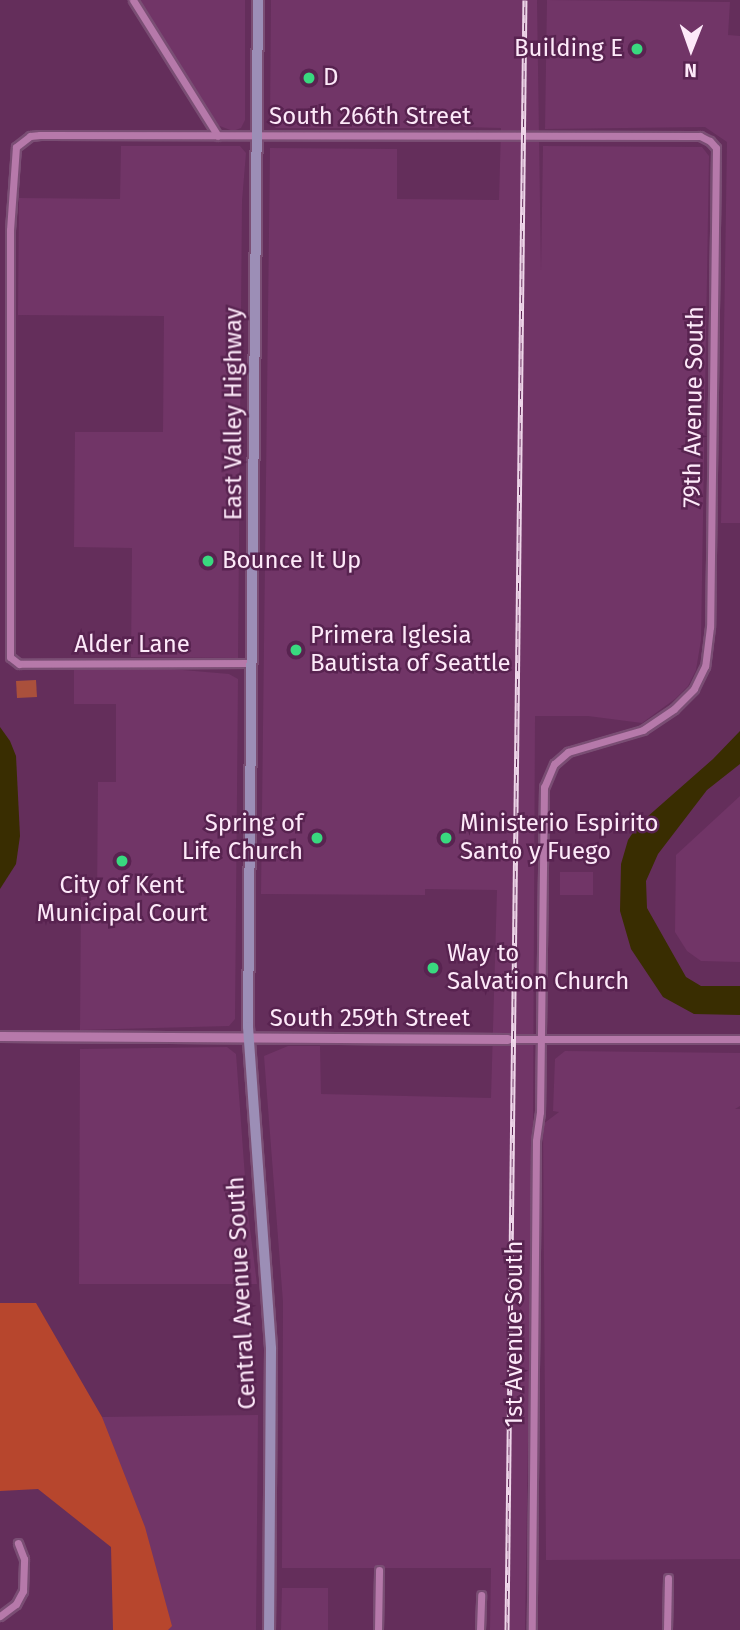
<!DOCTYPE html>
<style>
body{margin:0}
#map{position:relative;width:740px;height:1630px;overflow:hidden;background:#642e5b;font-family:"Fira Sans",sans-serif}
div>[style]{position:absolute}
[style*='--x']{left:calc(var(--x)*1px);top:calc(var(--y)*1px);width:calc(var(--w)*1px);rotate:calc(var(--a)*1deg)}
.built>*{inset:0;background:#713567}
.green>*{inset:0;background:#aa503c}
.forest>*{inset:0;background:#b7462d}
.water>*{inset:0;background:#392d01}
.roads{filter:drop-shadow(2px 0 #7a4e74) drop-shadow(-2px 0 #7a4e74) drop-shadow(0 2px #7a4e74) drop-shadow(0 -2px #7a4e74)}
.minor>*{height:7px;margin:-3.5px;padding:0 3.5px;transform-origin:3.5px;border-radius:3.5px;background:#b679aa}
.tertiary>*{height:9px;margin:-4.5px;padding:0 4.5px;transform-origin:4.5px;border-radius:4.5px;background:#b679aa}
.secondary>*{height:10px;margin:-5px;padding:0 5px;transform-origin:5px;border-radius:5px;background:#9c8eb6}
.rail>*{height:5px;margin-top:-2.5px;transform-origin:0;background:repeating-linear-gradient(90deg,#582350 0 8px,#eed6e9 0 16px);box-sizing:border-box;border-block:2px solid #eed6e9}
.dots>*{width:19px;height:19px;translate:-50% -50%;box-sizing:border-box;border:4px solid #582350;border-radius:50%}
span{translate:-50% -50%;white-space:nowrap;text-align:center;line-height:1.15;-webkit-text-stroke:5px #582350;paint-order:stroke}
.poi-label{font-size:24px;color:#fde9f9}
.right{translate:-100% -50%;text-align:right}
.left{translate:0 -50%;text-align:left}
.street-label{font-size:24px;color:#fde9f9}
.north{position:absolute;left:656px;top:14px;width:70px;height:70px;-webkit-text-stroke:5px #582350;paint-order:stroke;rotate:181deg;font-size:19px;font-weight:700;line-height:28px;text-align:center;color:#fde9f9}
.north::after{content:'';display:block;margin:auto;width:24px;height:32px;background:#fde9f9;clip-path:polygon(50% 0,100% 100%,50% 72%,0 100%)}
</style>
<div id="map">
<div class="built">
<div style="clip-path:polygon(139px 0,245px 0,245px 120px,241px 128px,233px 131px,217px 125px)"></div>
<div style="clip-path:polygon(271px 0,537px 0,541px 272px,543px 146px,702px 147px,709px 156px,701px 640px,696px 670px,688px 686px,675px 699px,642px 723px,588px 716px,535px 716px,533px 1126px,525px 1630px,490px 1630px,491px 1568px,282px 1568px,283px 1302px,264px 1056px,288px 1046px,320px 1046px,321px 1094px,491px 1098px,497px 890px,425px 889px,425px 895px,261px 894px,270px 148px,397px 149px,397px 199px,499px 200px,501px 128px,463px 127px,456px 116px,445px 117px,438px 128px,276px 128px,270px 122px)"></div>
<div style="clip-path:polygon(547px 0,730px 2px,728px 35px,740px 36px,740px 523px,721px 523px,727px 142px,705px 127px,545px 129px)"></div>
<div style="clip-path:polygon(121px 146px,240px 146px,246px 153px,242px 201px,238px 658px,131px 657px,132px 548px,74px 547px,75px 432px,163px 432px,164px 316px,18px 315px,19px 198px,120px 199px)"></div>
<div style="clip-path:polygon(74px 669px,171px 669px,229px 674px,238px 679px,235px 1019px,229px 1026px,80px 1030px,81px 897px,97px 897px,98px 782px,116px 782px,116px 704px,74px 704px)"></div>
<div style="clip-path:polygon(740px 796px,740px 962px,701px 961px,687px 951px,675px 932px,676px 855px)"></div>
<div style="clip-path:polygon(560px 872px,593px 872px,593px 895px,560px 895px)"></div>
<div style="clip-path:polygon(227px 1047px,236px 1054px,247px 1205px,257px 1284px,79px 1284px,80px 1049px)"></div>
<div style="clip-path:polygon(565px 1051px,740px 1053px,740px 1106px,735px 1109px,740px 1109px,740px 1559px,546px 1560px,543px 1124px,559px 1112px,553px 1111px,555px 1059px)"></div>
<div style="clip-path:polygon(258px 1415px,256px 1630px,144px 1630px,102px 1417px)"></div>
<div style="clip-path:polygon(282px 1588px,328px 1588px,328px 1630px,281px 1630px)"></div>
</div>
<div class="green">
<div style="clip-path:polygon(36px 680px,37px 697px,17px 698px,16px 681px)"></div>
</div>
<div class="forest">
<div style="clip-path:polygon(0 1303px,36px 1303px,102px 1417px,145px 1527px,172px 1626px,168px 1630px,113px 1630px,111px 1547px,38px 1489px,0 1491px)"></div>
</div>
<div class="water">
<div style="clip-path:polygon(0 727px,10px 741px,16px 756px,20px 836px,16px 864px,0 889px)"></div>
<div style="clip-path:polygon(740px 731px,740px 764px,707px 790px,658px 854px,646px 881px,647px 908px,686px 977px,701px 986px,740px 986px,740px 1015px,694px 1014px,663px 997px,631px 949px,620px 911px,621px 864px,628px 840px,638px 825px,713px 759px)"></div>
</div>
<div class="roads">
<div class="minor">
<div style="--x:133;--y:0;--w:160;--a:58"></div>
<div style="--x:252;--y:663;--w:233;--a:179.8"></div>
<div style="--x:19;--y:664;--w:11;--a:-142"></div>
<div style="--x:10;--y:657;--w:427;--a:-90"></div>
<div style="--x:10;--y:230;--w:83;--a:-85.9"></div>
<div style="--x:16;--y:147;--w:18;--a:-38"></div>
<div style="--x:30;--y:136;--w:10;--a:-6"></div>
<div style="--x:40;--y:135;--w:660;--a:0.09"></div>
<div style="--x:700;--y:136;--w:11;--a:27"></div>
<div style="--x:710;--y:141;--w:9;--a:49"></div>
<div style="--x:716;--y:148;--w:479;--a:90.7"></div>
<div style="--x:710;--y:627;--w:39;--a:97"></div>
<div style="--x:705;--y:666;--w:25;--a:116"></div>
<div style="--x:694;--y:689;--w:28;--a:135"></div>
<div style="--x:674;--y:709;--w:37;--a:146"></div>
<div style="--x:643;--y:730;--w:78;--a:163.7"></div>
<div style="--x:568;--y:752;--w:18;--a:139"></div>
<div style="--x:554;--y:764;--w:25;--a:113"></div>
<div style="--x:544;--y:787;--w:325;--a:90.7"></div>
<div style="--x:540;--y:1112;--w:29;--a:98"></div>
<div style="--x:536;--y:1141;--w:489;--a:90.5"></div>
<div style="--x:507;--y:1039;--w:233;--a:0"></div>
<div style="--x:0;--y:1616;--w:20;--a:-37"></div>
<div style="--x:16;--y:1604;--w:15;--a:-62"></div>
<div style="--x:23;--y:1591;--w:32;--a:-88"></div>
<div style="--x:24;--y:1559;--w:17;--a:-111"></div>
<div style="--x:378;--y:1630;--w:60;--a:-89"></div>
<div style="--x:480;--y:1630;--w:35;--a:-88"></div>
<div style="--x:667;--y:1630;--w:52;--a:-88.9"></div>
</div>
<div class="tertiary">
<div style="--x:0;--y:1036;--w:507;--a:0.34"></div>
</div>
<div class="secondary">
<div style="--x:258;--y:0;--w:1027;--a:90.56"></div>
<div style="--x:248;--y:1027;--w:323;--a:85.9"></div>
<div style="--x:271;--y:1349;--w:281;--a:90.4"></div>
</div>
</div>
<div class="rail">
<div style="--x:507;--y:1630;--w:1630;--a:-89.37"></div>
</div>
<div class="dots">
<div style="left:637px;top:49px;background:#39d87f"></div>
<div style="left:309px;top:78px;background:#39d87f"></div>
<div style="left:208px;top:561px;background:#39d87f"></div>
<div style="left:296px;top:650px;background:#39d87f"></div>
<div style="left:317px;top:838px;background:#39d87f"></div>
<div style="left:446px;top:838px;background:#39d87f"></div>
<div style="left:122px;top:861px;background:#39d87f"></div>
<div style="left:433px;top:968px;background:#39d87f"></div>
</div>
<div class="poi-label">
<span class="right" style="left:623px;top:49px">Building E</span>
<span class="left" style="left:323px;top:78px">D</span>
<span class="left" style="left:222px;top:561px">Bounce It Up</span>
<span class="left" style="left:310px;top:650px">Primera Iglesia<br>Bautista of Seattle</span>
<span class="right" style="left:303px;top:838px">Spring of<br>Life Church</span>
<span class="left" style="left:460px;top:838px">Ministerio Espirito<br>Santo y Fuego</span>
<span style="left:122px;top:900px">City of Kent<br>Municipal Court</span>
<span class="left" style="left:447px;top:968px">Way to<br>Salvation Church</span>
</div>
<div class="street-label">
<span style="left:370px;top:117px">South 266th Street</span>
<span style="left:694px;top:407px;rotate:-89deg">79th Avenue South</span>
<span style="left:234px;top:414px;rotate:-90deg">East Valley Highway</span>
<span style="left:132px;top:645px">Alder Lane</span>
<span style="left:370px;top:1019px">South 259th Street</span>
<span style="left:242px;top:1293px;rotate:-93deg">Central Avenue South</span>
<span style="left:515px;top:1334px;rotate:-90deg">1st Avenue South</span>
</div>
<div class="north">N</div>
</div>
